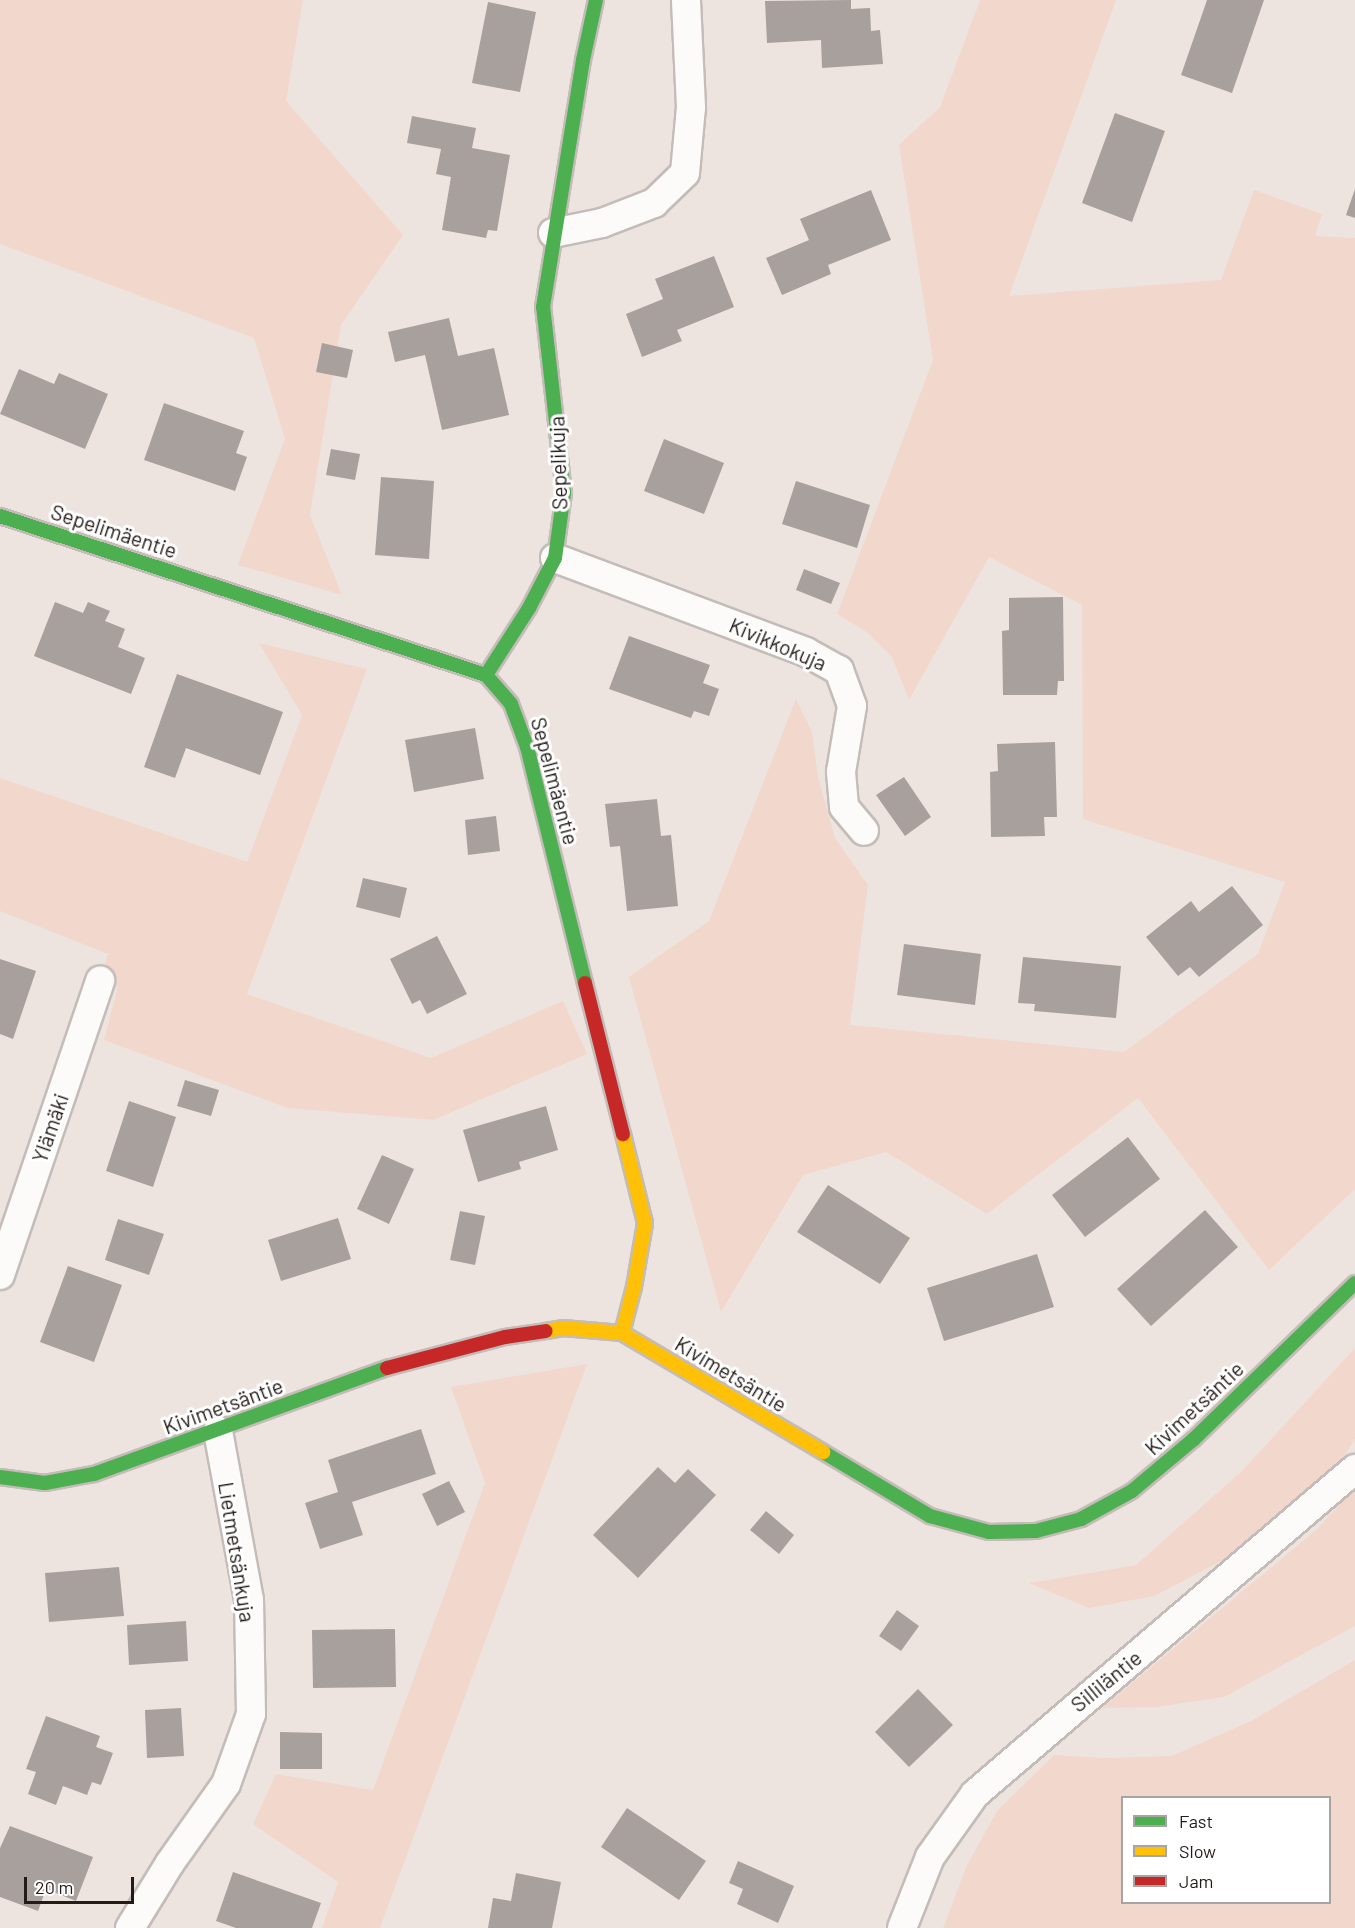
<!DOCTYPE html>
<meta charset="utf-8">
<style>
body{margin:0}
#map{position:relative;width:1355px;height:1928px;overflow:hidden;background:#eee4df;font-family:Barlow,sans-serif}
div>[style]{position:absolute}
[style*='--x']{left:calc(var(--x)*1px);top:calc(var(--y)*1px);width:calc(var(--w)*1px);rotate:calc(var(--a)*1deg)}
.green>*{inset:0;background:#f2d7cc}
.building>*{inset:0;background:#a8a09c}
.roads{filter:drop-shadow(2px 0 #c4bcb8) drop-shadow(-2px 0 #c4bcb8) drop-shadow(0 2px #c4bcb8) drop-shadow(0 -2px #c4bcb8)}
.street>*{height:28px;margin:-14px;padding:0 14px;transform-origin:14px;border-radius:14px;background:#fcfbfa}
.fast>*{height:14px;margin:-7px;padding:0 7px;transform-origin:7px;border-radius:7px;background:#4caf50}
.slow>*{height:14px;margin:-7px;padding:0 7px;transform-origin:7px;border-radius:7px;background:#ffc107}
.jam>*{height:14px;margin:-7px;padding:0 7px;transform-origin:7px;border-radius:7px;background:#c62828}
span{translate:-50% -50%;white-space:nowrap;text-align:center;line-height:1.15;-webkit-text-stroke:6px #fff;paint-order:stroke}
.street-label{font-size:21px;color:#221b18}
.legend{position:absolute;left:1121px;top:1796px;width:210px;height:108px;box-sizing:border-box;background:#fff;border:2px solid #a7a4a3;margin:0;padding:8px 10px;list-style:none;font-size:18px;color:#221b18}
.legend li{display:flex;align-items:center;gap:12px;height:30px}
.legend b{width:30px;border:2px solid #a7a4a3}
.scale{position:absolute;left:24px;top:1877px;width:110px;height:27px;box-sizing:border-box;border:3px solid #221b18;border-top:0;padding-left:8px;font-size:18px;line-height:21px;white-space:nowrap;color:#221b18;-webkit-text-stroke:4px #fff;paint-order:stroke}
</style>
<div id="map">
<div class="green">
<div style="clip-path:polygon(0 0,303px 0,286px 101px,403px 235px,341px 325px,310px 515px,342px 595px,238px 565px,285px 439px,254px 338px,0 244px)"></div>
<div style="clip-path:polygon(980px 0,1116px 0,1009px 296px,1221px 280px,1254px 190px,1322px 214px,1315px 236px,1355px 238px,1355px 1189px,1269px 1270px,1138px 1098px,987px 1214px,886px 1152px,803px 1175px,721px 1312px,629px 977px,709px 921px,796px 699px,812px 732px,818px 777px,835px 838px,868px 885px,850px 1025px,1124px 1052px,1258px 954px,1285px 882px,1083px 819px,1082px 605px,989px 557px,909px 700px,892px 657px,867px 632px,837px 614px,933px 360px,899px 145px,940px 107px)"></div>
<div style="clip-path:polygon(259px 643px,367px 669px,247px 994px,431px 1058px,563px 1001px,587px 1054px,433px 1120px,288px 1108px,104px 1040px,118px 987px,100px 981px,108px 954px,0 911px,0 778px,247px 862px,302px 715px)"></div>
<div style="clip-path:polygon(1355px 1348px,1355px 1438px,1335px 1472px,1229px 1557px,1154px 1596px,1089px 1608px,1029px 1583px,1136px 1565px,1242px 1471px)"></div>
<div style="clip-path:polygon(587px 1364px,380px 1928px,322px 1928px,338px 1882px,253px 1824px,276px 1774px,373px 1790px,485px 1483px,451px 1387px)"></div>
<div style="clip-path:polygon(1355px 1488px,1355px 1626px,1224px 1697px,1156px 1707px,1102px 1708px,1315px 1531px)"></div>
<div style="clip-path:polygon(evenodd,1355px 1660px,1355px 1928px,943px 1928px,967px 1865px,997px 1811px,1054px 1755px,1105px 1758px,1172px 1756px,1251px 1721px,1355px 1660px,1122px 1798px,1330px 1798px,1330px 1902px,1122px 1902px,1122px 1798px)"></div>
</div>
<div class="building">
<div style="clip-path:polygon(851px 0,851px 9px,870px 8px,871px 31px,880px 30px,883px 64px,822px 68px,821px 40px,767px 43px,765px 1px)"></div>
<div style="clip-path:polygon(1207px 0,1264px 0,1232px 93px,1181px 75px)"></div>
<div style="clip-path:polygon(488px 2px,536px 12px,520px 92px,472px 83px)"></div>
<div style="clip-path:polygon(1115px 113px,1165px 131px,1132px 222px,1082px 203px)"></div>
<div style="clip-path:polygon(412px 116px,476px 128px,472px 148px,510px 155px,497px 231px,488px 230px,486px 238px,442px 230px,451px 177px,436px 174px,441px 149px,407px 143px)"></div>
<div style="clip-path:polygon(1355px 189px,1355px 218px,1346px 215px)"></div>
<div style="clip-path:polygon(871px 190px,891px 240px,828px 265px,831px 274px,782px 295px,766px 258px,809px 240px,800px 219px)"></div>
<div style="clip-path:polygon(714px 256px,734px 307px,677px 330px,682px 341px,642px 357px,626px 314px,663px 299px,655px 279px)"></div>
<div style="clip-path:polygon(449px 318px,458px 356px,494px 348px,509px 415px,442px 430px,425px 355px,395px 362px,388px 332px)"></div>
<div style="clip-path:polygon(322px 343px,353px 350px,347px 378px,316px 372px)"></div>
<div style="clip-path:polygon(19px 369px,54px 384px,59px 373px,108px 394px,85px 449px,0 414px)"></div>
<div style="clip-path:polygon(164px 403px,244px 431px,236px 453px,247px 457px,235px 491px,144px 460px)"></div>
<div style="clip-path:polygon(664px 439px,724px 463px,704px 514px,644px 491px)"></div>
<div style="clip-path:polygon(331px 449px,360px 454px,355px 480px,326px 475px)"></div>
<div style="clip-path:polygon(381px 477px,434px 481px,429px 559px,375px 555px)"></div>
<div style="clip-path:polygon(796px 481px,870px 505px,857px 548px,782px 524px)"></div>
<div style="clip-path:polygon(804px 569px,840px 583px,831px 604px,796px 590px)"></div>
<div style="clip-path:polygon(1063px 597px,1064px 681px,1058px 681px,1057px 695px,1003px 695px,1002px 631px,1009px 630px,1009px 598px)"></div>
<div style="clip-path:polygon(55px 602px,83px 613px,88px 602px,110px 611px,105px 621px,125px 629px,118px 647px,145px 658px,131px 694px,34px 656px)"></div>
<div style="clip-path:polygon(629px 636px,710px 665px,703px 683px,719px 689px,709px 716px,694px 711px,691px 718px,609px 689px)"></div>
<div style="clip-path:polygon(177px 674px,283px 712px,260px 775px,186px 748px,175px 778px,144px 767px)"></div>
<div style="clip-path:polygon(475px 728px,484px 779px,414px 792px,405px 740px)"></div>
<div style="clip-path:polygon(1055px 742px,1057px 817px,1044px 817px,1045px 836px,991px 837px,990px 772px,998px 771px,997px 744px)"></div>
<div style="clip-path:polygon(904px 777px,931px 817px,905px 836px,876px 795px)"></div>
<div style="clip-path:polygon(657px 799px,661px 836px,671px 835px,678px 906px,627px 911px,620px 846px,610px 847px,605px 804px)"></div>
<div style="clip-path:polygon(496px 816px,500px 851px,468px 855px,465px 820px)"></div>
<div style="clip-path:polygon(363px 878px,407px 888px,400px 918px,356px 907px)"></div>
<div style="clip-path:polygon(1232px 886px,1263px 925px,1199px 977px,1190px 967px,1178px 976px,1146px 937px,1191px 901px,1199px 912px)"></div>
<div style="clip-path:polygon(437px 936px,467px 994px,427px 1014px,420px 1000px,412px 1004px,390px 959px)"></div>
<div style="clip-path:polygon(904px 944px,981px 954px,975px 1005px,897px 995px)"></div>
<div style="clip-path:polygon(1023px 957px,1121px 966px,1116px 1018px,1034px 1011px,1035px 1004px,1018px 1003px)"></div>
<div style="clip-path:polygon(0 959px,36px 971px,13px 1039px,0 1034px)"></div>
<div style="clip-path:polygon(185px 1080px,219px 1090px,211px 1116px,177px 1106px)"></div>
<div style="clip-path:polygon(129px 1101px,176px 1117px,153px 1187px,106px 1171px)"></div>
<div style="clip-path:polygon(546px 1106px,558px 1150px,519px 1162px,521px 1169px,478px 1182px,463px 1130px)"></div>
<div style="clip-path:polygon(1128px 1137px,1160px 1179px,1085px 1237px,1052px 1195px)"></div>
<div style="clip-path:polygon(382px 1155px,414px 1169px,389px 1224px,357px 1209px)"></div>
<div style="clip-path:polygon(828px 1185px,910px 1238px,880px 1284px,797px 1232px)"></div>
<div style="clip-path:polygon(1205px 1210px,1238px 1247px,1151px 1326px,1117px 1289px)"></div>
<div style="clip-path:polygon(460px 1211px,485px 1216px,475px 1265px,450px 1260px)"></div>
<div style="clip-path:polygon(338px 1218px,351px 1259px,281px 1281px,268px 1240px)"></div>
<div style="clip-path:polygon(118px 1219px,164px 1234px,149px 1275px,105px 1260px)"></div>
<div style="clip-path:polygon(1037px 1254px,1054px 1307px,944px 1341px,927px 1288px)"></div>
<div style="clip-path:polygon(68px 1266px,122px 1285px,94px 1362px,40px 1342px)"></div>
<div style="clip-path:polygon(421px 1429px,436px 1474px,352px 1502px,363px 1535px,320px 1549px,305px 1503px,338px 1492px,328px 1460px)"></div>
<div style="clip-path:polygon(658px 1467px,675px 1483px,688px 1469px,716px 1495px,638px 1578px,593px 1535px)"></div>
<div style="clip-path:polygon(449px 1481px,465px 1512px,437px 1526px,422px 1494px)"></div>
<div style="clip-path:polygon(766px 1511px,794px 1535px,779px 1554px,750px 1530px)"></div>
<div style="clip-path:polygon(119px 1567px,124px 1616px,49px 1622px,45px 1573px)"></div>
<div style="clip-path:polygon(897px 1610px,919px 1626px,901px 1651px,879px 1636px)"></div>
<div style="clip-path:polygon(186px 1621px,188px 1661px,129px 1665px,127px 1625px)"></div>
<div style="clip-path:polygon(395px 1629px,396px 1687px,313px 1688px,312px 1630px)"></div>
<div style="clip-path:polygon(918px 1689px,953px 1725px,909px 1767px,875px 1732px)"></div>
<div style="clip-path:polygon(181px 1708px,184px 1756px,147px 1758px,145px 1710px)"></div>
<div style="clip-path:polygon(46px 1716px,100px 1736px,96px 1747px,113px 1753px,101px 1785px,92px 1782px,87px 1795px,63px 1786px,56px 1805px,28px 1794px,36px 1772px,26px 1769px)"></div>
<div style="clip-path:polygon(280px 1732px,322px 1733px,322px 1769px,280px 1769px)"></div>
<div style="clip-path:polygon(627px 1808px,706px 1861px,679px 1900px,601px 1847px)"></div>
<div style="clip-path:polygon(10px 1826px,93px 1857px,76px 1901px,46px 1889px,38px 1911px,0 1897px,0 1848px)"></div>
<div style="clip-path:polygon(738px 1861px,794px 1886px,778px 1923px,737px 1904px,743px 1889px,729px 1883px)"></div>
<div style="clip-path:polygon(233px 1872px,321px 1903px,312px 1928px,236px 1928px,216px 1921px)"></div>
<div style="clip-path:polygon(516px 1873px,561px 1882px,552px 1928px,488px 1928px,493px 1898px,511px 1901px)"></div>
</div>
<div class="roads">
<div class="street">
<div style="--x:553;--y:233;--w:50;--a:-11.5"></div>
<div style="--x:602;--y:223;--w:56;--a:-21"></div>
<div style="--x:654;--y:203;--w:43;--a:-44.1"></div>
<div style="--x:685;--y:173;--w:66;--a:-84.8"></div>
<div style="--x:691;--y:107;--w:107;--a:-92.7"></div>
<div style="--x:555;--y:558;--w:268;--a:20.5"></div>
<div style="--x:806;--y:652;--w:38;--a:29"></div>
<div style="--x:839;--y:670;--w:38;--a:70"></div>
<div style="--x:852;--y:706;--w:67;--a:99.5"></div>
<div style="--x:841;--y:772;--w:35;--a:85"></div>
<div style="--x:844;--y:807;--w:31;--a:50"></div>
<div style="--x:0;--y:1275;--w:311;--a:-71.2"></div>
<div style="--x:130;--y:1928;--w:76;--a:-58.4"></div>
<div style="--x:170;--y:1863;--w:97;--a:-54.7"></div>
<div style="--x:226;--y:1784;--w:74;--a:-70.3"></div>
<div style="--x:251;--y:1714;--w:114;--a:-91"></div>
<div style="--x:249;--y:1600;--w:172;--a:-100.4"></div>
<div style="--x:902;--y:1928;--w:76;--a:-68.5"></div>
<div style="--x:930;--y:1857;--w:77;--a:-54.5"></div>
<div style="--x:975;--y:1794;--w:500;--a:-40.54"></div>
</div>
<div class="fast">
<div style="--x:0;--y:516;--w:511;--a:18.12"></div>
<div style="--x:486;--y:675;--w:38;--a:49"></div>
<div style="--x:511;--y:704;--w:46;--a:69.6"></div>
<div style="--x:527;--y:747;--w:243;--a:76.2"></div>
<div style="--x:486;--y:675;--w:80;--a:-57.3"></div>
<div style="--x:529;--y:608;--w:56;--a:-62.5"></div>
<div style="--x:555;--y:558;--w:66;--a:-82.1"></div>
<div style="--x:564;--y:493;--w:187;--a:-96.4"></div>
<div style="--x:543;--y:307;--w:250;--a:-80.8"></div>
<div style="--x:583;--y:60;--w:61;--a:-77.8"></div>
<div style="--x:823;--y:1452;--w:125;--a:30.9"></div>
<div style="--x:930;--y:1516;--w:61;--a:15.2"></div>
<div style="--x:989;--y:1532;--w:47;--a:-1.2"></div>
<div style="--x:1036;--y:1531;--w:47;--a:-14.9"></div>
<div style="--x:1081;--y:1519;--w:58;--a:-28.8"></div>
<div style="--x:1132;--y:1491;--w:81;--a:-40"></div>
<div style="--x:1194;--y:1439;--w:224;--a:-44.1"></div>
<div style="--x:0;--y:1477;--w:45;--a:7.6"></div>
<div style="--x:45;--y:1483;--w:50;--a:-10.4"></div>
<div style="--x:94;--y:1474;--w:312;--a:-19.9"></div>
</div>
<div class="slow">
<div style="--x:546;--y:1331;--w:17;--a:-10"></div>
<div style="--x:563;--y:1328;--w:59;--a:4.8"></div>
<div style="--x:622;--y:1333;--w:234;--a:30.6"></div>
<div style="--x:622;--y:1333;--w:48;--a:-75.4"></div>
<div style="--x:634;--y:1287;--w:65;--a:-80.2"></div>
<div style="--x:645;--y:1223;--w:92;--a:-103.9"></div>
</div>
<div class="jam">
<div style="--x:585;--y:983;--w:156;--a:75.9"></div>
<div style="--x:387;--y:1368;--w:122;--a:-14.7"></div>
<div style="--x:505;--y:1337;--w:41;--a:-8.3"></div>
</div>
</div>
<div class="street-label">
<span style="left:558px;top:463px;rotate:-92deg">Sepelikuja</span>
<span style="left:114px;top:531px;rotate:18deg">Sepelimäentie</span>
<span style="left:778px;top:644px;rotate:23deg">Kivikkokuja</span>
<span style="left:555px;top:781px;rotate:75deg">Sepelimäentie</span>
<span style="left:50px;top:1128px;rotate:-71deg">Ylämäki</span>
<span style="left:731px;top:1374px;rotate:31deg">Kivimetsäntie</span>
<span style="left:223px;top:1406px;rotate:-20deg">Kivimetsäntie</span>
<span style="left:1194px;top:1408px;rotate:-43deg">Kivimetsäntie</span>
<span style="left:237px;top:1552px;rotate:81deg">Lietmetsänkuja</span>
<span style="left:1106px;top:1681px;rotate:-39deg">Silliläntie</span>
</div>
<ul class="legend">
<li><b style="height:8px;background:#4caf50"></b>Fast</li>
<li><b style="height:8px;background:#ffc107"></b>Slow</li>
<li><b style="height:8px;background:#c62828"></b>Jam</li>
</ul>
<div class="scale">20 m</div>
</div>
